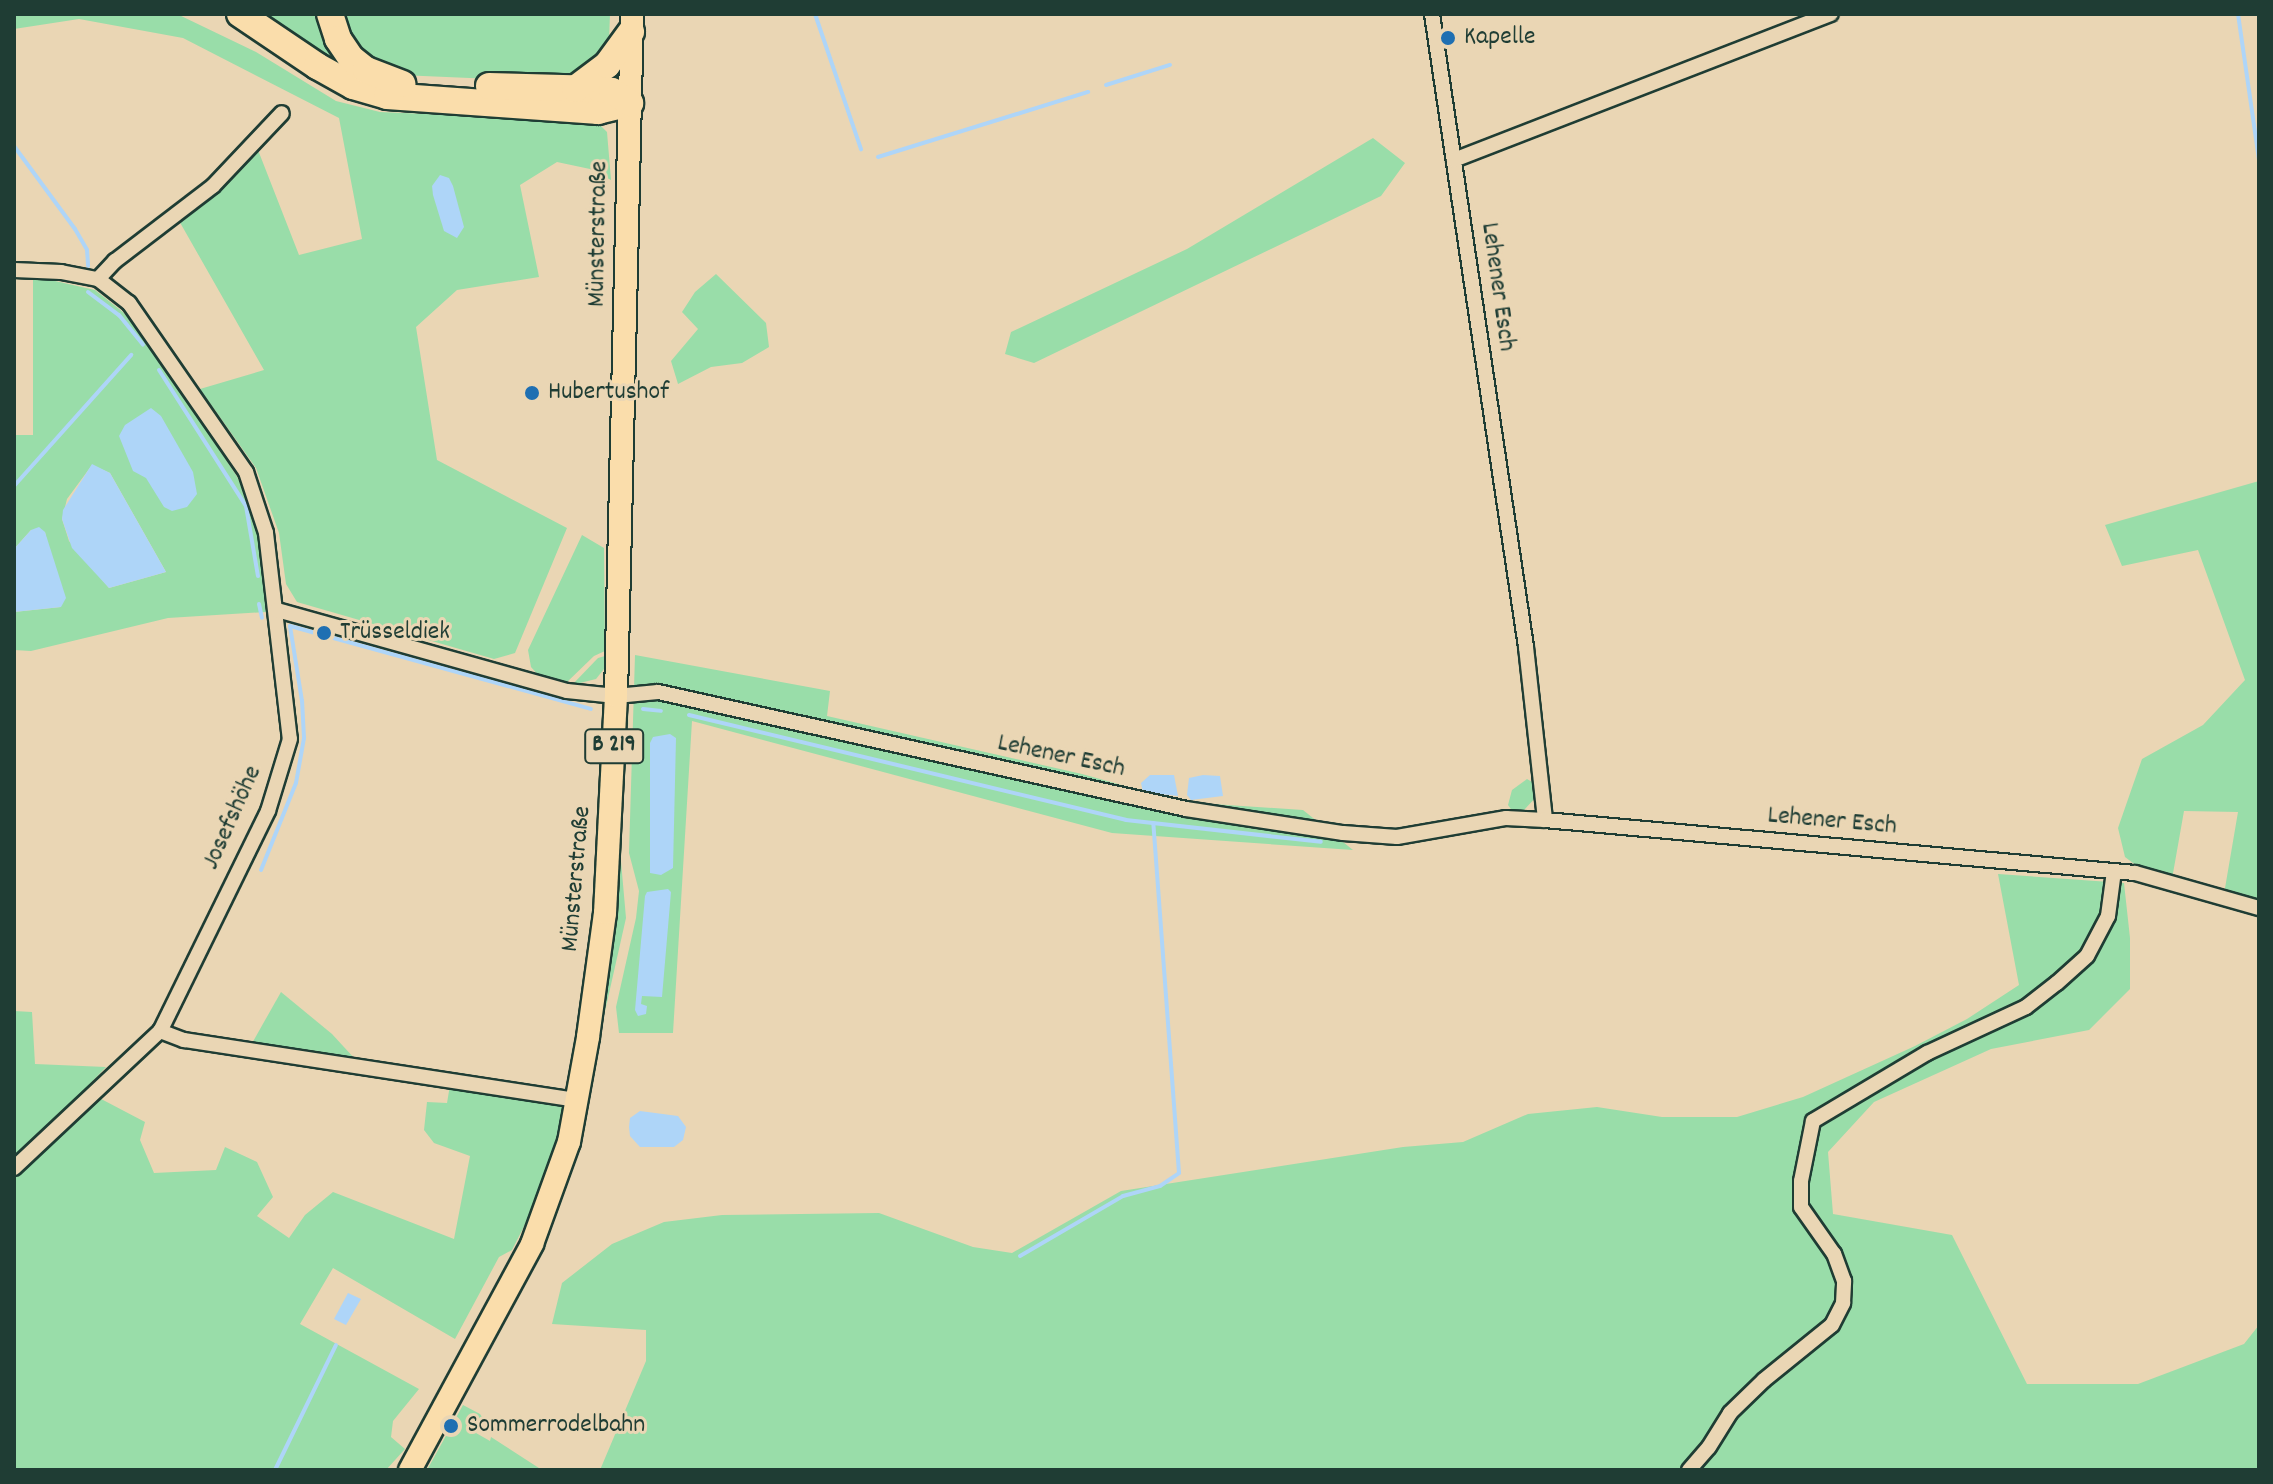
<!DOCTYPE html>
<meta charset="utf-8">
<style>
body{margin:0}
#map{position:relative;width:2273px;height:1484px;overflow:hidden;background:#ead6b4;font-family:Dekko,sans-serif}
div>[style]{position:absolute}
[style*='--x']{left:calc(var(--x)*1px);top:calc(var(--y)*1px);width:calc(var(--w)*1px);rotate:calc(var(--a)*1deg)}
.green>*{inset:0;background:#99dda9}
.water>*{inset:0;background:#aed5f8}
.stream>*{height:4px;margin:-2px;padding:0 2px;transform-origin:2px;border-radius:2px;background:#aed5f8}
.roads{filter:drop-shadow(2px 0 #1f3d34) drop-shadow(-2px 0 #1f3d34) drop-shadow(0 2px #1f3d34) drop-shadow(0 -2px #1f3d34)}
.street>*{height:14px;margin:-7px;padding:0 7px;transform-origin:7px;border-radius:7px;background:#ead6b4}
.primary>*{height:22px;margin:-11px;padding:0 11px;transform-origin:11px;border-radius:11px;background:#faddab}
.highway>*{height:26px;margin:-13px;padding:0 13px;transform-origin:13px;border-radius:13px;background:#faddab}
.dots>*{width:22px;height:22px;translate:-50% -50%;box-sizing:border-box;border:4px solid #ead6b4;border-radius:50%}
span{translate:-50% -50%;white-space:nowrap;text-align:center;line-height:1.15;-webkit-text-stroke:6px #ead6b4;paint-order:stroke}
.shield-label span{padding:2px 6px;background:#ead6b4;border:2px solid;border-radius:6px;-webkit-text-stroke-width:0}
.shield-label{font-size:24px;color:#1f3d34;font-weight:700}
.poi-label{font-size:26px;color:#1f3d34}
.left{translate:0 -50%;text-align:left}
.street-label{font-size:26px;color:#1f3d34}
.frame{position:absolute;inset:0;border:16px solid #1f3d34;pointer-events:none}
</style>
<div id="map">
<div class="green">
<div style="clip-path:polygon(14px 14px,177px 14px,256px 52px,336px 101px,380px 112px,596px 121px,607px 132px,611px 180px,590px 169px,557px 162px,520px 185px,539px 277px,457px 290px,416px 327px,437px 460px,567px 528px,515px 653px,494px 659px,297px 602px,286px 584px,279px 533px,256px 468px,200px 389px,264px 370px,178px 219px,220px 189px,258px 150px,299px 255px,362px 239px,339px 118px,183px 38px,79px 19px,14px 29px)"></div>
<div style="clip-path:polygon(255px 14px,320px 14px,368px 86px)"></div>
<div style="clip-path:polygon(343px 14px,610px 14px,609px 41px,605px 54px,563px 82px,400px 75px,368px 57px,354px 42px)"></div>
<div style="clip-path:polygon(1373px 138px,1405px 163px,1381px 196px,1034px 363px,1005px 354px,1011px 332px,1187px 249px)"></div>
<div style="clip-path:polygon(716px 274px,766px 323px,769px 347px,742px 363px,711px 367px,678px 384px,671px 361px,698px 329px,682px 312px,695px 292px)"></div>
<div style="clip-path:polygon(evenodd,33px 276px,95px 290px,123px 312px,145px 338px,236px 475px,250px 502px,258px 533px,266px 612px,168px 618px,31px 651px,14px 650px,14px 612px,61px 607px,45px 532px,31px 530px,14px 549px,14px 435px,33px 435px,33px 276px,92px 465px,110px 473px,166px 572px,109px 588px,69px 541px,62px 519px,67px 499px,92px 465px)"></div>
<div style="clip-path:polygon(2259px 481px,2259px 902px,2224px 894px,2238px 812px,2184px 811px,2172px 879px,2137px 866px,2125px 857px,2118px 828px,2142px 759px,2203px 725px,2245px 680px,2198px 550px,2122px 566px,2105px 525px)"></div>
<div style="clip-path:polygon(582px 535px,604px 548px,605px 651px,594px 656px,565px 684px,540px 677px,531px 667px,528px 650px)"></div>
<div style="clip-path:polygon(635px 655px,830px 691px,827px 716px,1082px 774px,1183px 802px,1303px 810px,1353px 850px,1112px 833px,692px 721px,673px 1033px,619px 1033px,616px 1007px,636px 918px,639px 891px,629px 853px)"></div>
<div style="clip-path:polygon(605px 656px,604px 669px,596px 679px,572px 685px,598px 658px)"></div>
<div style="clip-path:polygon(629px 711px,620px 850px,626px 918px,601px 1029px,598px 1027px,612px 920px)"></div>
<div style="clip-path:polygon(1527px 779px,1537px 785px,1537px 796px,1524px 810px,1513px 812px,1508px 805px,1512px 790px)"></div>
<div style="clip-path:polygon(1998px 874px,2124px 883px,2130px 938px,2130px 989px,2089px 1030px,1991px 1049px,1874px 1102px,1828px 1152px,1833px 1214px,1952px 1235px,2027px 1384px,2138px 1384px,2244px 1344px,2259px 1325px,2259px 1470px,600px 1470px,646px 1361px,646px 1330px,552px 1324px,562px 1283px,612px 1244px,664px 1222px,722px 1215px,879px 1213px,973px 1247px,1012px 1253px,1121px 1191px,1403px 1147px,1463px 1142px,1528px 1114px,1597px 1107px,1662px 1117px,1737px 1117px,1803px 1097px,1915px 1046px,1967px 1019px,2019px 985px)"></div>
<div style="clip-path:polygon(281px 992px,332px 1034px,355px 1059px,251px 1045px)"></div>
<div style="clip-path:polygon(14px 1011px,32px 1012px,35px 1064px,106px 1067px,84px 1090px,145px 1122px,140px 1140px,154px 1173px,216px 1170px,225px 1147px,257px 1162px,273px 1197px,257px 1216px,289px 1238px,305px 1215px,333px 1192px,454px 1239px,470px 1156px,434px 1143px,424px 1130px,427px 1102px,447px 1103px,450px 1085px,560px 1104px,565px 1111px,541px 1193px,512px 1250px,499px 1257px,455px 1339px,333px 1268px,300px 1324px,419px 1389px,393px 1421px,391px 1437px,405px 1449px,386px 1470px,14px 1470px)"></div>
<div style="clip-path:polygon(463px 1405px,480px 1414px,484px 1420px,476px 1433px,490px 1441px,491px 1437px,542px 1470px,427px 1470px)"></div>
</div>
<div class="water">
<div style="clip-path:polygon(440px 175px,449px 178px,453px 186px,464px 227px,457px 238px,444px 231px,433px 195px,432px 186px)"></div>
<div style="clip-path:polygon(151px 408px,161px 416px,193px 472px,197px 494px,187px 507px,172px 511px,164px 507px,146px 478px,133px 471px,119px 436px,125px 425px)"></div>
<div style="clip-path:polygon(92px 464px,110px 473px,166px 572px,109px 588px,72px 548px,62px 519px,63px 510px)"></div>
<div style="clip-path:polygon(39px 527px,45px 532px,66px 598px,61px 607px,14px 612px,14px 549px,31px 530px)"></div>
<div style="clip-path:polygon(670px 734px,676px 738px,673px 868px,661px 875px,650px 873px,650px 743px,653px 737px)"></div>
<div style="clip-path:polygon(1150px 775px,1174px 775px,1178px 796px,1143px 792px,1141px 783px)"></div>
<div style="clip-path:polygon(1203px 775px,1220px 776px,1223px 796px,1191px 800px,1187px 795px,1189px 778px)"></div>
<div style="clip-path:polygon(668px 889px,671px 892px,662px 997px,642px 996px,641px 1004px,647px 1006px,646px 1014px,638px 1016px,635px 1010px,645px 896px,647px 892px)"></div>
<div style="clip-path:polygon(640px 1111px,678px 1116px,686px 1127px,683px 1140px,674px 1147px,640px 1147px,630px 1136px,629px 1127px,630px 1118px)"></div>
<div style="clip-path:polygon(348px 1293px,361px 1299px,346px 1325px,334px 1319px)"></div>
</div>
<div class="stream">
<div style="--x:815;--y:14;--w:143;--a:71.2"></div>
<div style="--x:2238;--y:14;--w:147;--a:81.8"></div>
<div style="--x:1106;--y:85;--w:67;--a:-17.4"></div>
<div style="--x:14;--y:146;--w:103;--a:53.7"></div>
<div style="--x:75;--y:229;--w:24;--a:60"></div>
<div style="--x:87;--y:250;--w:16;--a:86"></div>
<div style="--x:878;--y:157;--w:220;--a:-17.2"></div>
<div style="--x:88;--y:292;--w:39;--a:37"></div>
<div style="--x:119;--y:315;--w:38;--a:51"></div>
<div style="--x:159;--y:370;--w:161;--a:57.4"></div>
<div style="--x:246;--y:506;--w:71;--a:80.3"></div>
<div style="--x:14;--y:486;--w:176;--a:-48.2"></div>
<div style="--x:259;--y:604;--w:14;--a:78"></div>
<div style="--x:290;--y:626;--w:312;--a:15.4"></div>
<div style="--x:643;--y:709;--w:18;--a:6"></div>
<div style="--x:689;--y:715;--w:449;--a:13.5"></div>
<div style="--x:1126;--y:820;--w:196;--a:6.4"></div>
<div style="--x:261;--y:870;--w:94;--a:-68.1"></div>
<div style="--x:296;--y:783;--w:46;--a:-79.9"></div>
<div style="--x:304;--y:738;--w:37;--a:-93"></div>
<div style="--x:302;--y:701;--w:76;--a:-99.1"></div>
<div style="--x:1020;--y:1256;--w:119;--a:-30.2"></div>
<div style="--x:1123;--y:1196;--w:38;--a:-15"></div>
<div style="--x:1160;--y:1186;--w:23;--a:-34"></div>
<div style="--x:1179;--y:1173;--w:351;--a:-94.2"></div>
<div style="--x:275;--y:1470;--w:139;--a:-64"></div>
</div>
<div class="roads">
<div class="street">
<div style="--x:1432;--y:14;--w:640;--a:81.55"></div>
<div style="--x:1526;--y:647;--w:174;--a:83.7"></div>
<div style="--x:1454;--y:160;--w:404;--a:-21.2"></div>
<div style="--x:14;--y:270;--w:47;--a:2.4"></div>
<div style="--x:61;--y:272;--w:38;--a:11"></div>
<div style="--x:98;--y:279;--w:39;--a:38"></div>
<div style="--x:129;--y:303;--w:206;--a:55.3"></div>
<div style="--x:246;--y:472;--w:64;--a:71.8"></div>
<div style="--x:266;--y:533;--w:207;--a:83.4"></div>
<div style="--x:290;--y:739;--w:75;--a:107"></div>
<div style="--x:268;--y:811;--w:245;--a:116.1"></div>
<div style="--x:160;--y:1031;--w:200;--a:136.8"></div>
<div style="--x:98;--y:279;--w:25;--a:-47"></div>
<div style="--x:115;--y:261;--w:123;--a:-37.4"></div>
<div style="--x:213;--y:186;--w:100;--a:-46.6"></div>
<div style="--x:277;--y:610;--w:301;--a:15.6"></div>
<div style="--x:567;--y:691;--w:49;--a:5.8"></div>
<div style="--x:616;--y:696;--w:42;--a:-5.4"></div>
<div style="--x:658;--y:692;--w:541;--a:12.49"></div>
<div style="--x:1186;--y:809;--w:159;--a:8.7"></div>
<div style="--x:1343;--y:833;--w:54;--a:4.2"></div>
<div style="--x:1397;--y:837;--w:111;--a:-9.9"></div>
<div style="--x:1506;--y:818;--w:39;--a:3"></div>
<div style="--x:1545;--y:820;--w:592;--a:5.13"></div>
<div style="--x:2135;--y:873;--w:129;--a:15.8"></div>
<div style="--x:160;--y:1031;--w:26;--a:21"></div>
<div style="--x:184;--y:1040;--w:399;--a:8.7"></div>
<div style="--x:1689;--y:1470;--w:30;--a:-49"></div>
<div style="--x:1709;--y:1447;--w:40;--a:-58"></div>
<div style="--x:1730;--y:1413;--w:47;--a:-44.1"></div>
<div style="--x:1764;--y:1380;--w:87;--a:-39"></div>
<div style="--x:1832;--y:1325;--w:25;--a:-63"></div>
<div style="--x:1843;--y:1303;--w:22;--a:-87"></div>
<div style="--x:1844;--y:1281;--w:29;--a:-110"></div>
<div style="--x:1834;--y:1254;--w:57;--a:-125.1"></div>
<div style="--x:1801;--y:1207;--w:26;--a:-90"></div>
<div style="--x:1801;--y:1181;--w:61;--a:-78.7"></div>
<div style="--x:1813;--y:1121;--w:133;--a:-30.8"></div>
<div style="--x:1927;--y:1053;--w:109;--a:-24.9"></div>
<div style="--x:2026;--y:1007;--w:39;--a:-38"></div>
<div style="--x:2057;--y:983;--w:40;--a:-42"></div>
<div style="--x:2087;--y:956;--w:45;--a:-62.3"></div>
<div style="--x:2108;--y:916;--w:45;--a:-82.4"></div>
</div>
<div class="primary">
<div style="--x:410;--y:1470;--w:257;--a:-61.6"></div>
<div style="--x:532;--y:1244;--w:109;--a:-70.1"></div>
<div style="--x:569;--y:1142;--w:107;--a:-79.7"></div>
<div style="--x:588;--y:1037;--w:125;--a:-82.2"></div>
<div style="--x:605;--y:913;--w:217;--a:-87.1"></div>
<div style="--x:616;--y:696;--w:682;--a:-88.66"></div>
</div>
<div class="highway">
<div style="--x:240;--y:14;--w:93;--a:34"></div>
<div style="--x:317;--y:66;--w:41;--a:29.1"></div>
<div style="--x:353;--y:86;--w:35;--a:16"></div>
<div style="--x:387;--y:96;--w:212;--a:4.1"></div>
<div style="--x:598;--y:111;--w:33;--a:-14"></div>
<div style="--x:330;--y:14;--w:26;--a:72"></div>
<div style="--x:338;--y:39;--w:23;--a:56"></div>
<div style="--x:351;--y:58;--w:19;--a:39"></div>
<div style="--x:366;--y:70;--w:39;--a:21"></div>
<div style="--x:489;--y:86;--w:111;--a:1.5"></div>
<div style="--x:600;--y:89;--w:12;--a:9"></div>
<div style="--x:612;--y:91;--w:22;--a:34"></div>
<div style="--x:575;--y:89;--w:40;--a:-37"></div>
<div style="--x:607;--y:65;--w:41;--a:-54"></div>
</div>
</div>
<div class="dots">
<div style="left:1448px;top:38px;background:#1f6fb2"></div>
<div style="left:532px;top:393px;background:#1f6fb2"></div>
<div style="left:324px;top:633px;background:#1f6fb2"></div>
<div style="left:451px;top:1426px;background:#1f6fb2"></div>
</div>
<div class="shield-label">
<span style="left:614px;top:746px">B 219</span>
</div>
<div class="poi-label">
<span class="left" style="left:1464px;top:38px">Kapelle</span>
<span class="left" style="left:548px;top:393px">Hubertushof</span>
<span class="left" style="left:340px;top:633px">Trüsseldiek</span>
<span class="left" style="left:467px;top:1426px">Sommerrodelbahn</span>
</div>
<div class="street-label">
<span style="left:599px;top:234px;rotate:-89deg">Münsterstraße</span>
<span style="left:1497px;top:287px;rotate:82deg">Lehener Esch</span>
<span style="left:1061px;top:757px;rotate:12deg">Lehener Esch</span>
<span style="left:233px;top:818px;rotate:-66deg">Josefshöhe</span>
<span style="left:1832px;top:822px;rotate:5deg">Lehener Esch</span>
<span style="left:577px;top:879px;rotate:-85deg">Münsterstraße</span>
</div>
<div class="frame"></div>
</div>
